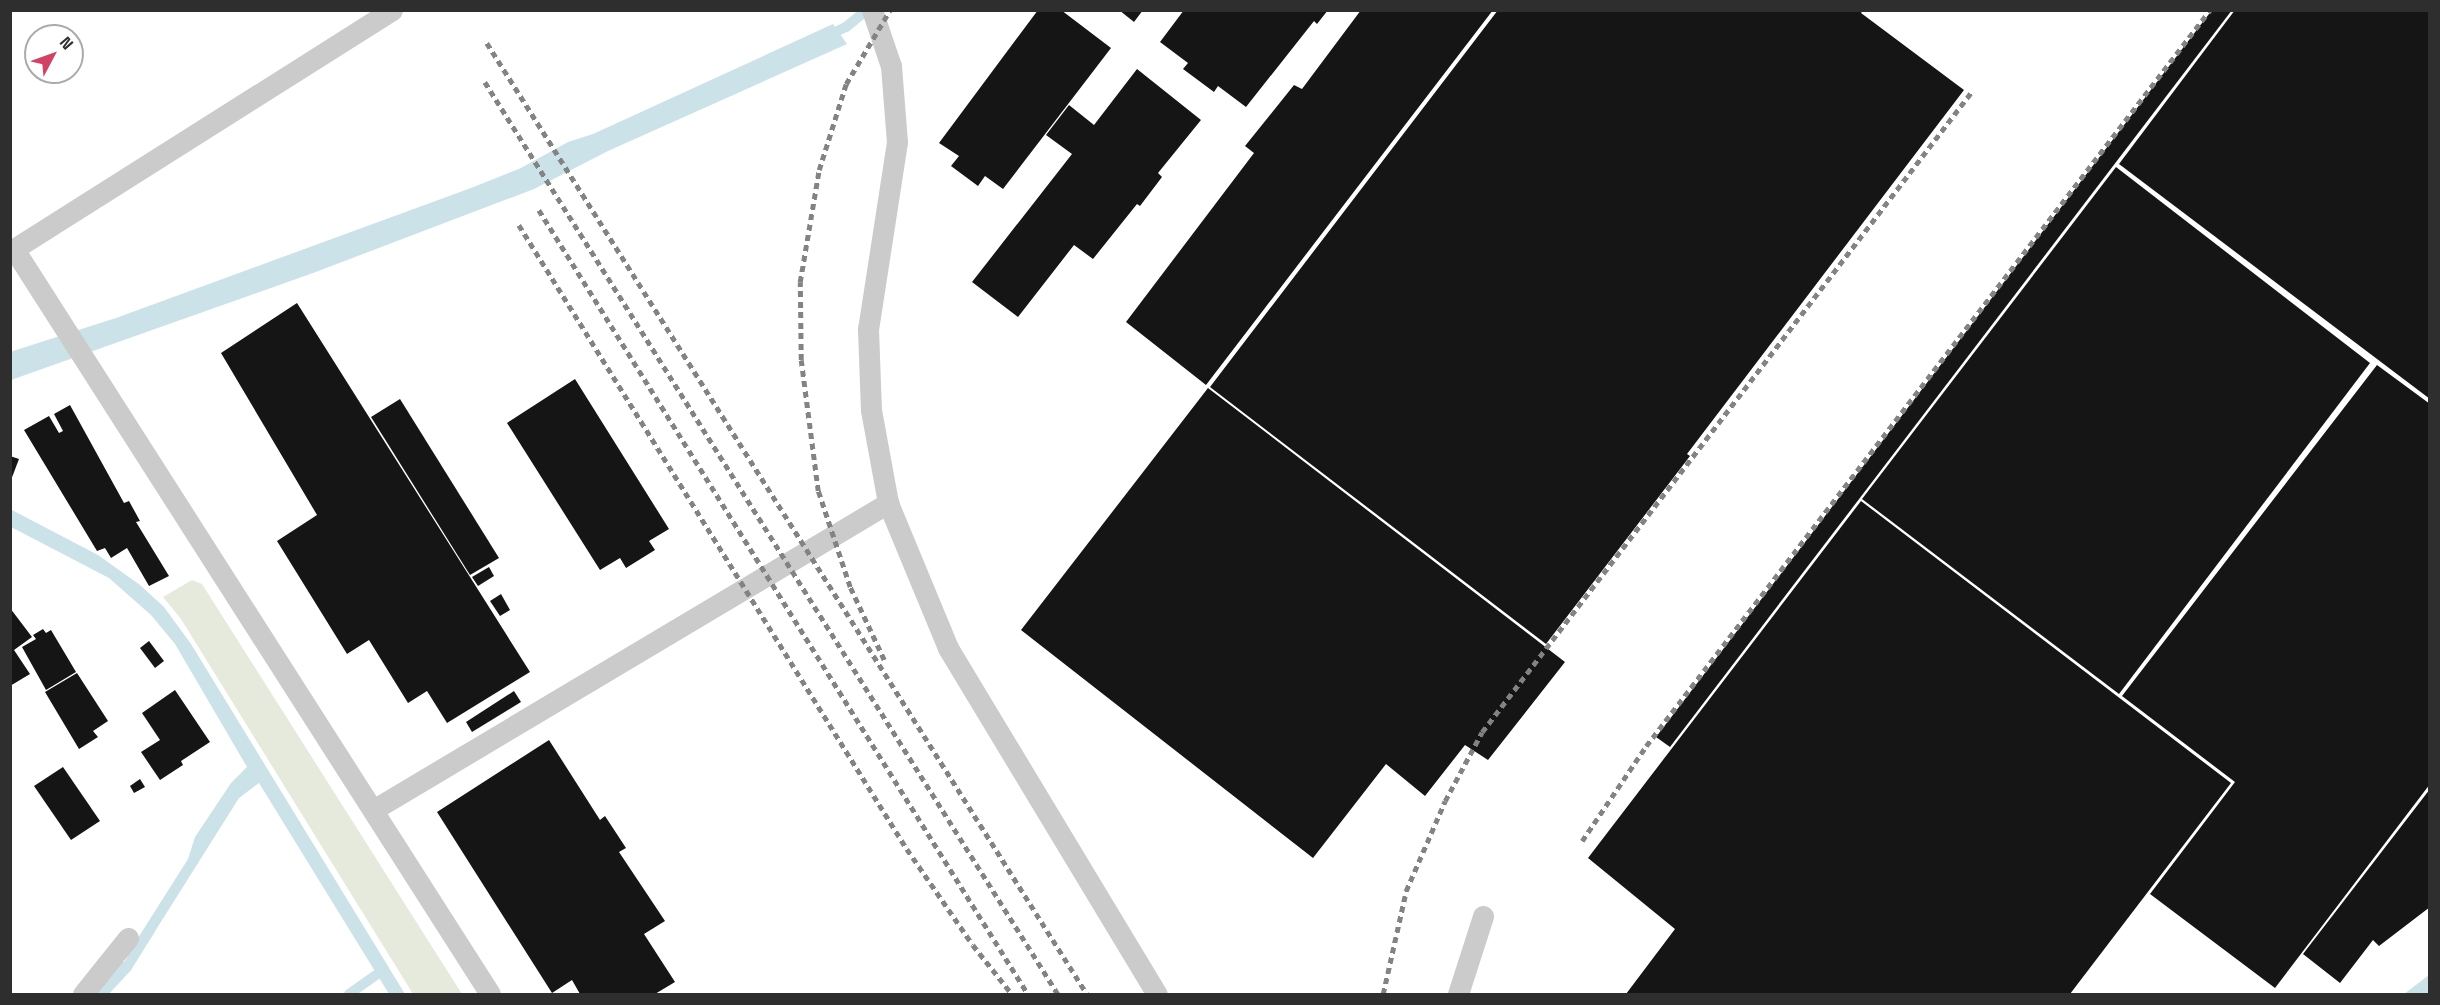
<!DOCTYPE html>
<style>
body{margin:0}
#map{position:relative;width:2440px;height:1005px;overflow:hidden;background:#fff;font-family:"Space Grotesk",sans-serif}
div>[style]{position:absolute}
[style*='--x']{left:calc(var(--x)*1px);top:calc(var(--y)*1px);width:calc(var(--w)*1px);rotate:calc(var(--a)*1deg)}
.green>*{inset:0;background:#e6eadd}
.water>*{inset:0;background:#cbe2e8}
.stream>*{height:10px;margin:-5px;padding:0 5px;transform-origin:5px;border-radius:5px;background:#cbe2e8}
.building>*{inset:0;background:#151515}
.service>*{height:21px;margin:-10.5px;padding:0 10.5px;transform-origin:10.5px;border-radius:10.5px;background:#cbcbcb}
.rail>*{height:4.5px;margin-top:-2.25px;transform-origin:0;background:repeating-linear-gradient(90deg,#838383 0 6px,transparent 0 10.5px)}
span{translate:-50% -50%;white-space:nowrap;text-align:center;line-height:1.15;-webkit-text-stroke:6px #fff;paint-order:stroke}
.frame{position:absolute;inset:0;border:12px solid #2e2e2e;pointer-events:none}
.north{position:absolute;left:24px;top:24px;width:60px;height:60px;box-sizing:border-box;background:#fff;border:2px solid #ababab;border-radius:50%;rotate:49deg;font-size:16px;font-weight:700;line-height:24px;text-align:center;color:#2e2e2e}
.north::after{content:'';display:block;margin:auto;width:21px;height:27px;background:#d34264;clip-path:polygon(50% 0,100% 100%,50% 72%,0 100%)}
</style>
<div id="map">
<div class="green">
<div style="clip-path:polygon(192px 580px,202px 584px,462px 994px,413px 994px,181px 619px,163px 597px)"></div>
</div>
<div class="water">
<div style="clip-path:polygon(833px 24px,847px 44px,608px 151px,534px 189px,313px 273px,11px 380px,10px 352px,116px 318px,471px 188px,521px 168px,568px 142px,593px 134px)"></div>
<div style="clip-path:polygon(10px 509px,98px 555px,140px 585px,164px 607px,191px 644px,405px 994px,389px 994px,259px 783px,239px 798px,147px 944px,138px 938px,188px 859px,195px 837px,231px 783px,247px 767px,175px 644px,151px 615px,109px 578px,11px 527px)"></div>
<div style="clip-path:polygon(122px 961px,131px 967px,107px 994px,94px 994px)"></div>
<div style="clip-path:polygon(2429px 975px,2429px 994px,2404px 994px)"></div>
</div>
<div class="stream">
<div style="--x:826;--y:36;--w:22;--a:-24"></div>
<div style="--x:846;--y:27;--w:27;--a:-39"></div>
<div style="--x:102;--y:994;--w:37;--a:-47"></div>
<div style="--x:127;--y:967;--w:44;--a:-58.1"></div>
<div style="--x:349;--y:994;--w:42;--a:-35.2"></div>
</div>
<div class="building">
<div style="clip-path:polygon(1038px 10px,1061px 10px,1111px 48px,1003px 189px,985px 176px,978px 186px,951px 166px,959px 156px,939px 143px)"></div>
<div style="clip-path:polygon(1119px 10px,1143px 10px,1134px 22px)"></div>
<div style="clip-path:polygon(1184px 10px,1328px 10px,1317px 24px,1314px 21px,1246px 107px,1218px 86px,1214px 92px,1183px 69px,1188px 63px,1160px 42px)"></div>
<div style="clip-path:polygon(1361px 10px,1493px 10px,1206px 385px,1126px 322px,1254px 153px,1245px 146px,1294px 85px,1302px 89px)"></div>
<div style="clip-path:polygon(1498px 10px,1863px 10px,1861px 13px,1964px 90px,1687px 454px,1690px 456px,1546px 644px,1210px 387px)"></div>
<div style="clip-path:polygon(2212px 10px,2232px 10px,1670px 747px,1656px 737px)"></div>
<div style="clip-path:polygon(2235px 10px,2430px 10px,2430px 399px,2119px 164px)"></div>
<div style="clip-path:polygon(1137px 69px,1201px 120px,1158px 173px,1162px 177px,1140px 206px,1137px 204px,1093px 259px,1074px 245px,1018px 317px,972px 282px,1072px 154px,1046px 135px,1069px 105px,1094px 125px)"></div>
<div style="clip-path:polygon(2116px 167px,2370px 363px,2119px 694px,1862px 499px)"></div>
<div style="clip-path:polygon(297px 303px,530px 672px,447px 723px,427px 691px,408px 703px,369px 640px,347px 654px,277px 541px,317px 515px,221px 353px)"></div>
<div style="clip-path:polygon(2377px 365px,2430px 404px,2430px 784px,2275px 988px,2150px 894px,2235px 782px,2122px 696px)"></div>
<div style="clip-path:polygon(575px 379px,669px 529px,649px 541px,655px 550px,626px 568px,620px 558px,600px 570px,507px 423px)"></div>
<div style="clip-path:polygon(1208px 388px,1565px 662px,1488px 760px,1465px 745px,1425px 796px,1386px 764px,1313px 858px,1021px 630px)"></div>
<div style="clip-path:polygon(400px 399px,499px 558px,470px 575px,371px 417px)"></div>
<div style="clip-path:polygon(70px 405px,124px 503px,129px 501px,140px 521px,136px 522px,169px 576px,149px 586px,127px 548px,111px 558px,105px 548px,97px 551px,24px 430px,49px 416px,59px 433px,63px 431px,54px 414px)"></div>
<div style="clip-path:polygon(10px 456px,19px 459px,11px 480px,10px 480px)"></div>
<div style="clip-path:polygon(1861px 501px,2231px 783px,2070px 994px,1626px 994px,1675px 929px,1588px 858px)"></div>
<div style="clip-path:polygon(489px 567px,494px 576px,478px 586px,472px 577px)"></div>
<div style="clip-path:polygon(501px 594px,510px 610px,500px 616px,490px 601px)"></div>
<div style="clip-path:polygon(10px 608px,32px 637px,14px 650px,30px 674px,10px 686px)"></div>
<div style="clip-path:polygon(43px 629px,46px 633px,51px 630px,76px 672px,46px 690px,22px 647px,36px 639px,33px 635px)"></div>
<div style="clip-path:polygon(149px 641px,164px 661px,155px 668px,140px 648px)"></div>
<div style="clip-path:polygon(77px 673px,108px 721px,93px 731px,98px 737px,79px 749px,45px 692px)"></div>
<div style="clip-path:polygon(175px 690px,210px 742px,181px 761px,183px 765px,160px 780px,141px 752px,160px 740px,142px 713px)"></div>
<div style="clip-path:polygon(514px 691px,521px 702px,472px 732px,466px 722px)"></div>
<div style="clip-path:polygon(549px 740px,600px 820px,605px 816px,626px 848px,619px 852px,665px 921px,644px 934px,675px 982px,655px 994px,580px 994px,572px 980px,552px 993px,437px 812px)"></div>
<div style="clip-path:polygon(63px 767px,100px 821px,71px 840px,34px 786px)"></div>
<div style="clip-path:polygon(140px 779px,145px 787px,134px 793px,130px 786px)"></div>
<div style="clip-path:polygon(2430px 789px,2430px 907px,2379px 946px,2373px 940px,2340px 983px,2303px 954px)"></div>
</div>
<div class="service">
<div style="--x:392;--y:10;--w:447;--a:147.7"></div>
<div style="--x:14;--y:249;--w:884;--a:57.42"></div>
<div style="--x:872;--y:10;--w:59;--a:71.3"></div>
<div style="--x:891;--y:66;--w:76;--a:85.5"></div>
<div style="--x:897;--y:142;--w:189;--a:98.8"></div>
<div style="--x:868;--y:329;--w:81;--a:87.9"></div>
<div style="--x:871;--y:410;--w:95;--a:79.6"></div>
<div style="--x:888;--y:503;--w:157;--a:67.5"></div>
<div style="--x:948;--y:648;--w:404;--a:58.9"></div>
<div style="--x:373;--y:810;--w:600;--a:-30.8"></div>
<div style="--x:83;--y:994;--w:72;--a:-51.2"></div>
<div style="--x:1458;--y:994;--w:82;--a:-72.2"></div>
</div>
<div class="rail">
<div style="--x:487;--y:43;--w:1124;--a:57.75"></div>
<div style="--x:485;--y:82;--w:1077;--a:57.86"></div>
<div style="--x:539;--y:210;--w:924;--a:58.05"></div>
<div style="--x:519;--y:225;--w:735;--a:58.13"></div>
<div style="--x:907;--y:849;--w:116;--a:55.5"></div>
<div style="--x:973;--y:945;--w:63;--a:51.5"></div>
<div style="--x:884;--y:660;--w:81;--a:-115"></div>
<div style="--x:850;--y:587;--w:101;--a:-108.4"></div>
<div style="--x:818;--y:491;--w:132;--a:-97.4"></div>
<div style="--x:801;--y:360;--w:78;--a:-90.7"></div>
<div style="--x:800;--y:282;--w:114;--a:-80.4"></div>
<div style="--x:819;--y:170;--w:90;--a:-72.6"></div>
<div style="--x:846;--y:84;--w:86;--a:-59.3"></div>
<div style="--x:1582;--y:841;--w:115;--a:-56"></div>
<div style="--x:1646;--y:746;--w:927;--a:-52.54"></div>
<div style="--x:1383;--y:994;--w:106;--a:-77.4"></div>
<div style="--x:1406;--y:891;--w:98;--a:-66.6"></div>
<div style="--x:1445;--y:801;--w:78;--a:-61.8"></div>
<div style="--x:1482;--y:732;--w:808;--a:-52.59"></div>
</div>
<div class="frame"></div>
<div class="north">N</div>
</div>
